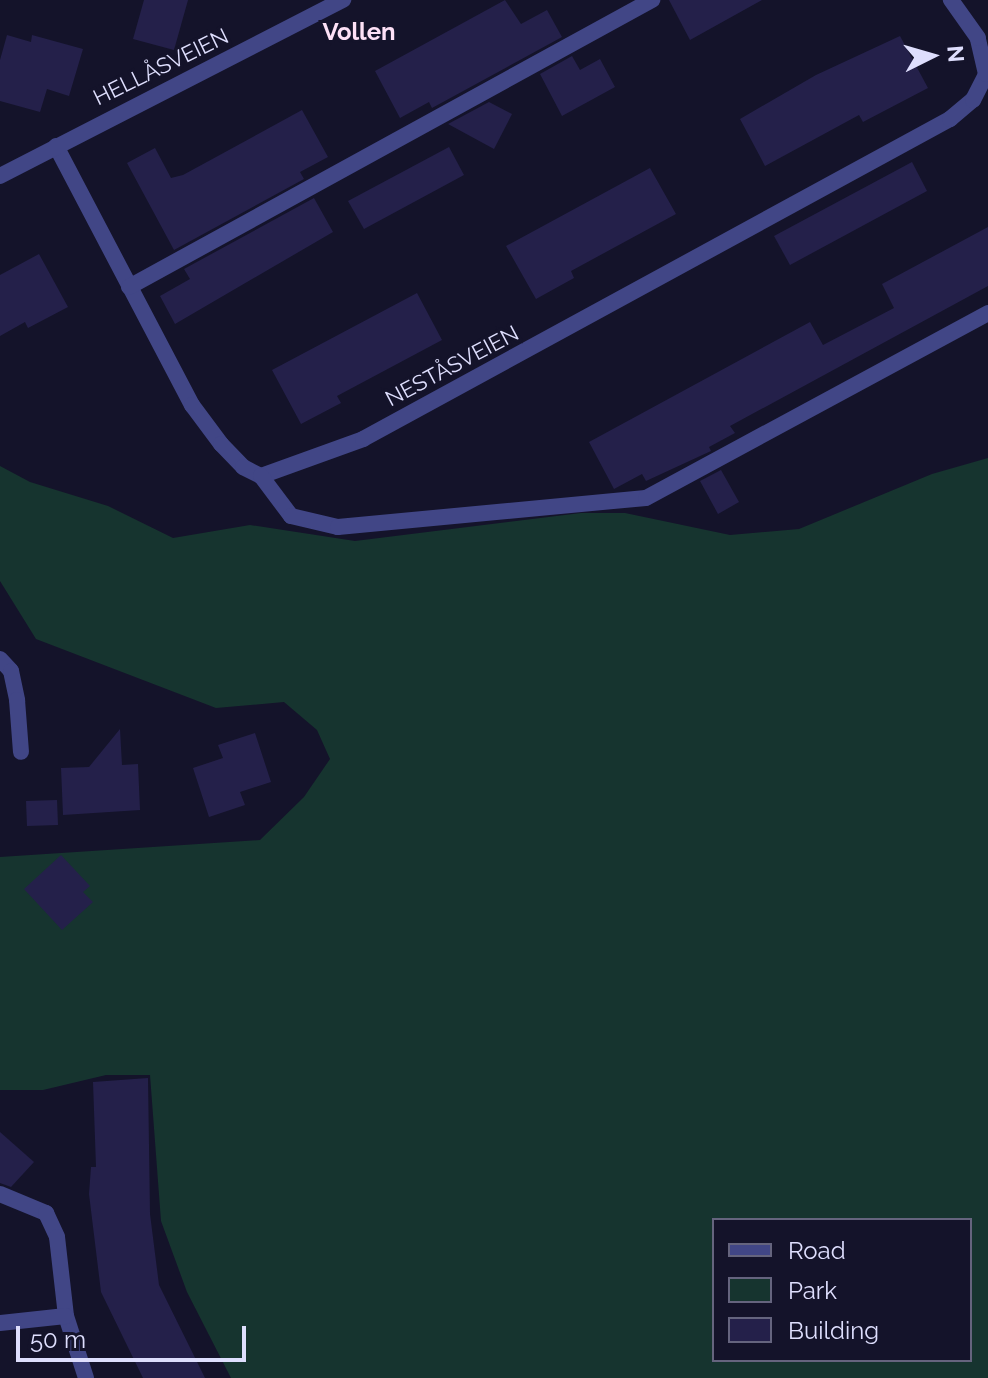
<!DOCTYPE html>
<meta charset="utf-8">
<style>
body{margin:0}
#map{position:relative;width:988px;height:1378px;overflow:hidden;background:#14132a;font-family:Raleway,sans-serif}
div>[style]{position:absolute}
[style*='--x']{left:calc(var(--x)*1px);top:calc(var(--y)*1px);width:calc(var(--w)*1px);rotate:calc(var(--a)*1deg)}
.green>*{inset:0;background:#16342f}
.building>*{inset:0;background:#24204a}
.street>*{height:16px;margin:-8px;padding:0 8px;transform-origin:8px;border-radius:8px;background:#414686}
span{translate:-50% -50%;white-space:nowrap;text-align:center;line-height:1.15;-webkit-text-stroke:6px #14132a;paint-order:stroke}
.street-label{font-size:22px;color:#dedefd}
.neighbourhood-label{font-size:24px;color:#fde0f6;font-weight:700}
.legend{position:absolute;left:712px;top:1218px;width:260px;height:144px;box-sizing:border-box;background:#14132a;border:2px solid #65647e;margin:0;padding:10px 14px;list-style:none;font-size:24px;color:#dedefd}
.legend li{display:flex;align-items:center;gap:16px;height:40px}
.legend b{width:40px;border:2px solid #65647e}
.north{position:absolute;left:892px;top:16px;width:80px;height:80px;-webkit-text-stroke:6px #14132a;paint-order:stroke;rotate:85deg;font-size:22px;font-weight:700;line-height:32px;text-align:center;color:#dedefd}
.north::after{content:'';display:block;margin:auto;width:28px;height:36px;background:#dedefd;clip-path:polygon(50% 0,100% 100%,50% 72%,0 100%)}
.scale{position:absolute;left:16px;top:1326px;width:230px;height:36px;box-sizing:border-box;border:4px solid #dedefd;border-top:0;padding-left:10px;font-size:24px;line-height:28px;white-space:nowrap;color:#dedefd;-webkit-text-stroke:6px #14132a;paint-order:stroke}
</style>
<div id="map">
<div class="green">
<div style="clip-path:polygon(evenodd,988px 458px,988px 1378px,231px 1378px,187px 1292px,161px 1221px,150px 1075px,106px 1075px,43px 1090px,0 1090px,0 857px,260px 840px,304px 797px,330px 759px,317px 730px,284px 702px,216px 708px,36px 639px,0 581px,0 466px,30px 482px,108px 506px,173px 538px,250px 525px,355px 541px,581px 513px,625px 513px,730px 535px,799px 529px,932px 474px,988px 458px,714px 1220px,970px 1220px,970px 1360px,714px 1360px,714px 1220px)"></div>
</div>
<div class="building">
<div style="clip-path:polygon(144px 0,188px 0,174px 50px,133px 39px)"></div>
<div style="clip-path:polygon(505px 0,521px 24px,547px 10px,562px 37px,432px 108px,429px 102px,400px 118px,375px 71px)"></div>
<div style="clip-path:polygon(669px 0,762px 0,690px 40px)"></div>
<div style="clip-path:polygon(7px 35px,31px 42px,32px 35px,83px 49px,69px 96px,47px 89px,40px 112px,0 101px,0 60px)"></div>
<div style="clip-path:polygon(900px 36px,928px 88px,863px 122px,859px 115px,765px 166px,740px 119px,816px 75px)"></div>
<div style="clip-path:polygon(572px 56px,580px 70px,600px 59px,615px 87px,562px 116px,540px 74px)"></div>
<div style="clip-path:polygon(489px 102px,512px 114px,494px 149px,448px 124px)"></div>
<div style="clip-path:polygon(302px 110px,328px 157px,300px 172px,304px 179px,174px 250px,127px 163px,155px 148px,171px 178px,183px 175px)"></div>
<div style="clip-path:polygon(449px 147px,464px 175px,364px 229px,348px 201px)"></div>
<div style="clip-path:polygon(912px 162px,927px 191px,790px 265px,774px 236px)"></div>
<div style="clip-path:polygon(650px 168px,676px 214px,571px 271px,574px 278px,536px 299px,506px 246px)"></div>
<div style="clip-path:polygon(314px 198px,333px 232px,175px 324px,160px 296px,190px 279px,184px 269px)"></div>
<div style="clip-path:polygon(988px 227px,988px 286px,730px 426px,735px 433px,709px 447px,711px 451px,646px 481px,642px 474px,614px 489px,589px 442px,810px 322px,823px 345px,894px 308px,882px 284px)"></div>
<div style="clip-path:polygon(39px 254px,68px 307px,28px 328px,25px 322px,0 336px,0 275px)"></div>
<div style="clip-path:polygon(417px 293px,442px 340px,337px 396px,341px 403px,301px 424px,272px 370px)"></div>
<div style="clip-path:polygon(721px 470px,739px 502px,718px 514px,700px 481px)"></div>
<div style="clip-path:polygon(120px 729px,122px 765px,138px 764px,140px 810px,63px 815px,61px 768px,89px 767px)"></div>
<div style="clip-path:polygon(255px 733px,271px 782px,240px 792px,245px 805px,209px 817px,193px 768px,223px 758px,218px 745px)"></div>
<div style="clip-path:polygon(57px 800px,58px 825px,27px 826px,26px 801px)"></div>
<div style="clip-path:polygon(61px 855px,90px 886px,83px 892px,93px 902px,62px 930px,24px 889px)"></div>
<div style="clip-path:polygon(148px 1078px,150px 1214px,159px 1285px,205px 1378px,143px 1378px,101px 1292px,89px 1194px,91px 1167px,96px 1167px,93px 1082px)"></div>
<div style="clip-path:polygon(0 1132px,34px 1162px,11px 1187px,0 1183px)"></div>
</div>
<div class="street">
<div style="--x:56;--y:146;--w:293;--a:62.3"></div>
<div style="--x:192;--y:405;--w:49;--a:53.4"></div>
<div style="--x:221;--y:444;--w:32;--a:46"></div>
<div style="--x:243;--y:467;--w:20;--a:27"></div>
<div style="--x:261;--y:476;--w:109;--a:-19.9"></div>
<div style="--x:363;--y:439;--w:669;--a:-28.6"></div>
<div style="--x:950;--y:119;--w:30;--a:-40"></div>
<div style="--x:973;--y:100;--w:29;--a:-63"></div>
<div style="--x:986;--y:74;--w:37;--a:-103"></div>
<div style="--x:978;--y:38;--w:47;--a:-125.4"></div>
<div style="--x:0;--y:176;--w:386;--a:-27.2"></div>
<div style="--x:129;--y:287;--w:597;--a:-28.76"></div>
<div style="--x:261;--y:476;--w:50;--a:53.1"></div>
<div style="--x:291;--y:516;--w:48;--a:13.2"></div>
<div style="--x:338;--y:527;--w:309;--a:-5.4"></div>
<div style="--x:646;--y:498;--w:389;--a:-28.4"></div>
<div style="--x:0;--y:659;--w:16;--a:47"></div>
<div style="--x:11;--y:671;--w:30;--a:78"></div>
<div style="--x:17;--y:700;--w:52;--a:85.6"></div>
<div style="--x:0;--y:1194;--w:50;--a:22.4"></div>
<div style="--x:46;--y:1213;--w:26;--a:65"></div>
<div style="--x:57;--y:1237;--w:80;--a:83.5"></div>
<div style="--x:66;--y:1316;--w:65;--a:72.1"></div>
<div style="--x:0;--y:1323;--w:66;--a:-6.1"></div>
</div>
<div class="street-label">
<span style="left:161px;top:67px;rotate:-26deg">HELLÅSVEIEN</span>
<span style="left:452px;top:366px;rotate:-28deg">NESTÅSVEIEN</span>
</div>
<div class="neighbourhood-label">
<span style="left:359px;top:32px">Vollen</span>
</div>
<ul class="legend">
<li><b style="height:10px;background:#414686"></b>Road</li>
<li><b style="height:22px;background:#16342f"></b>Park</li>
<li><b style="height:22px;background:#24204a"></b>Building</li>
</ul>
<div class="north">N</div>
<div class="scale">50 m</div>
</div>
